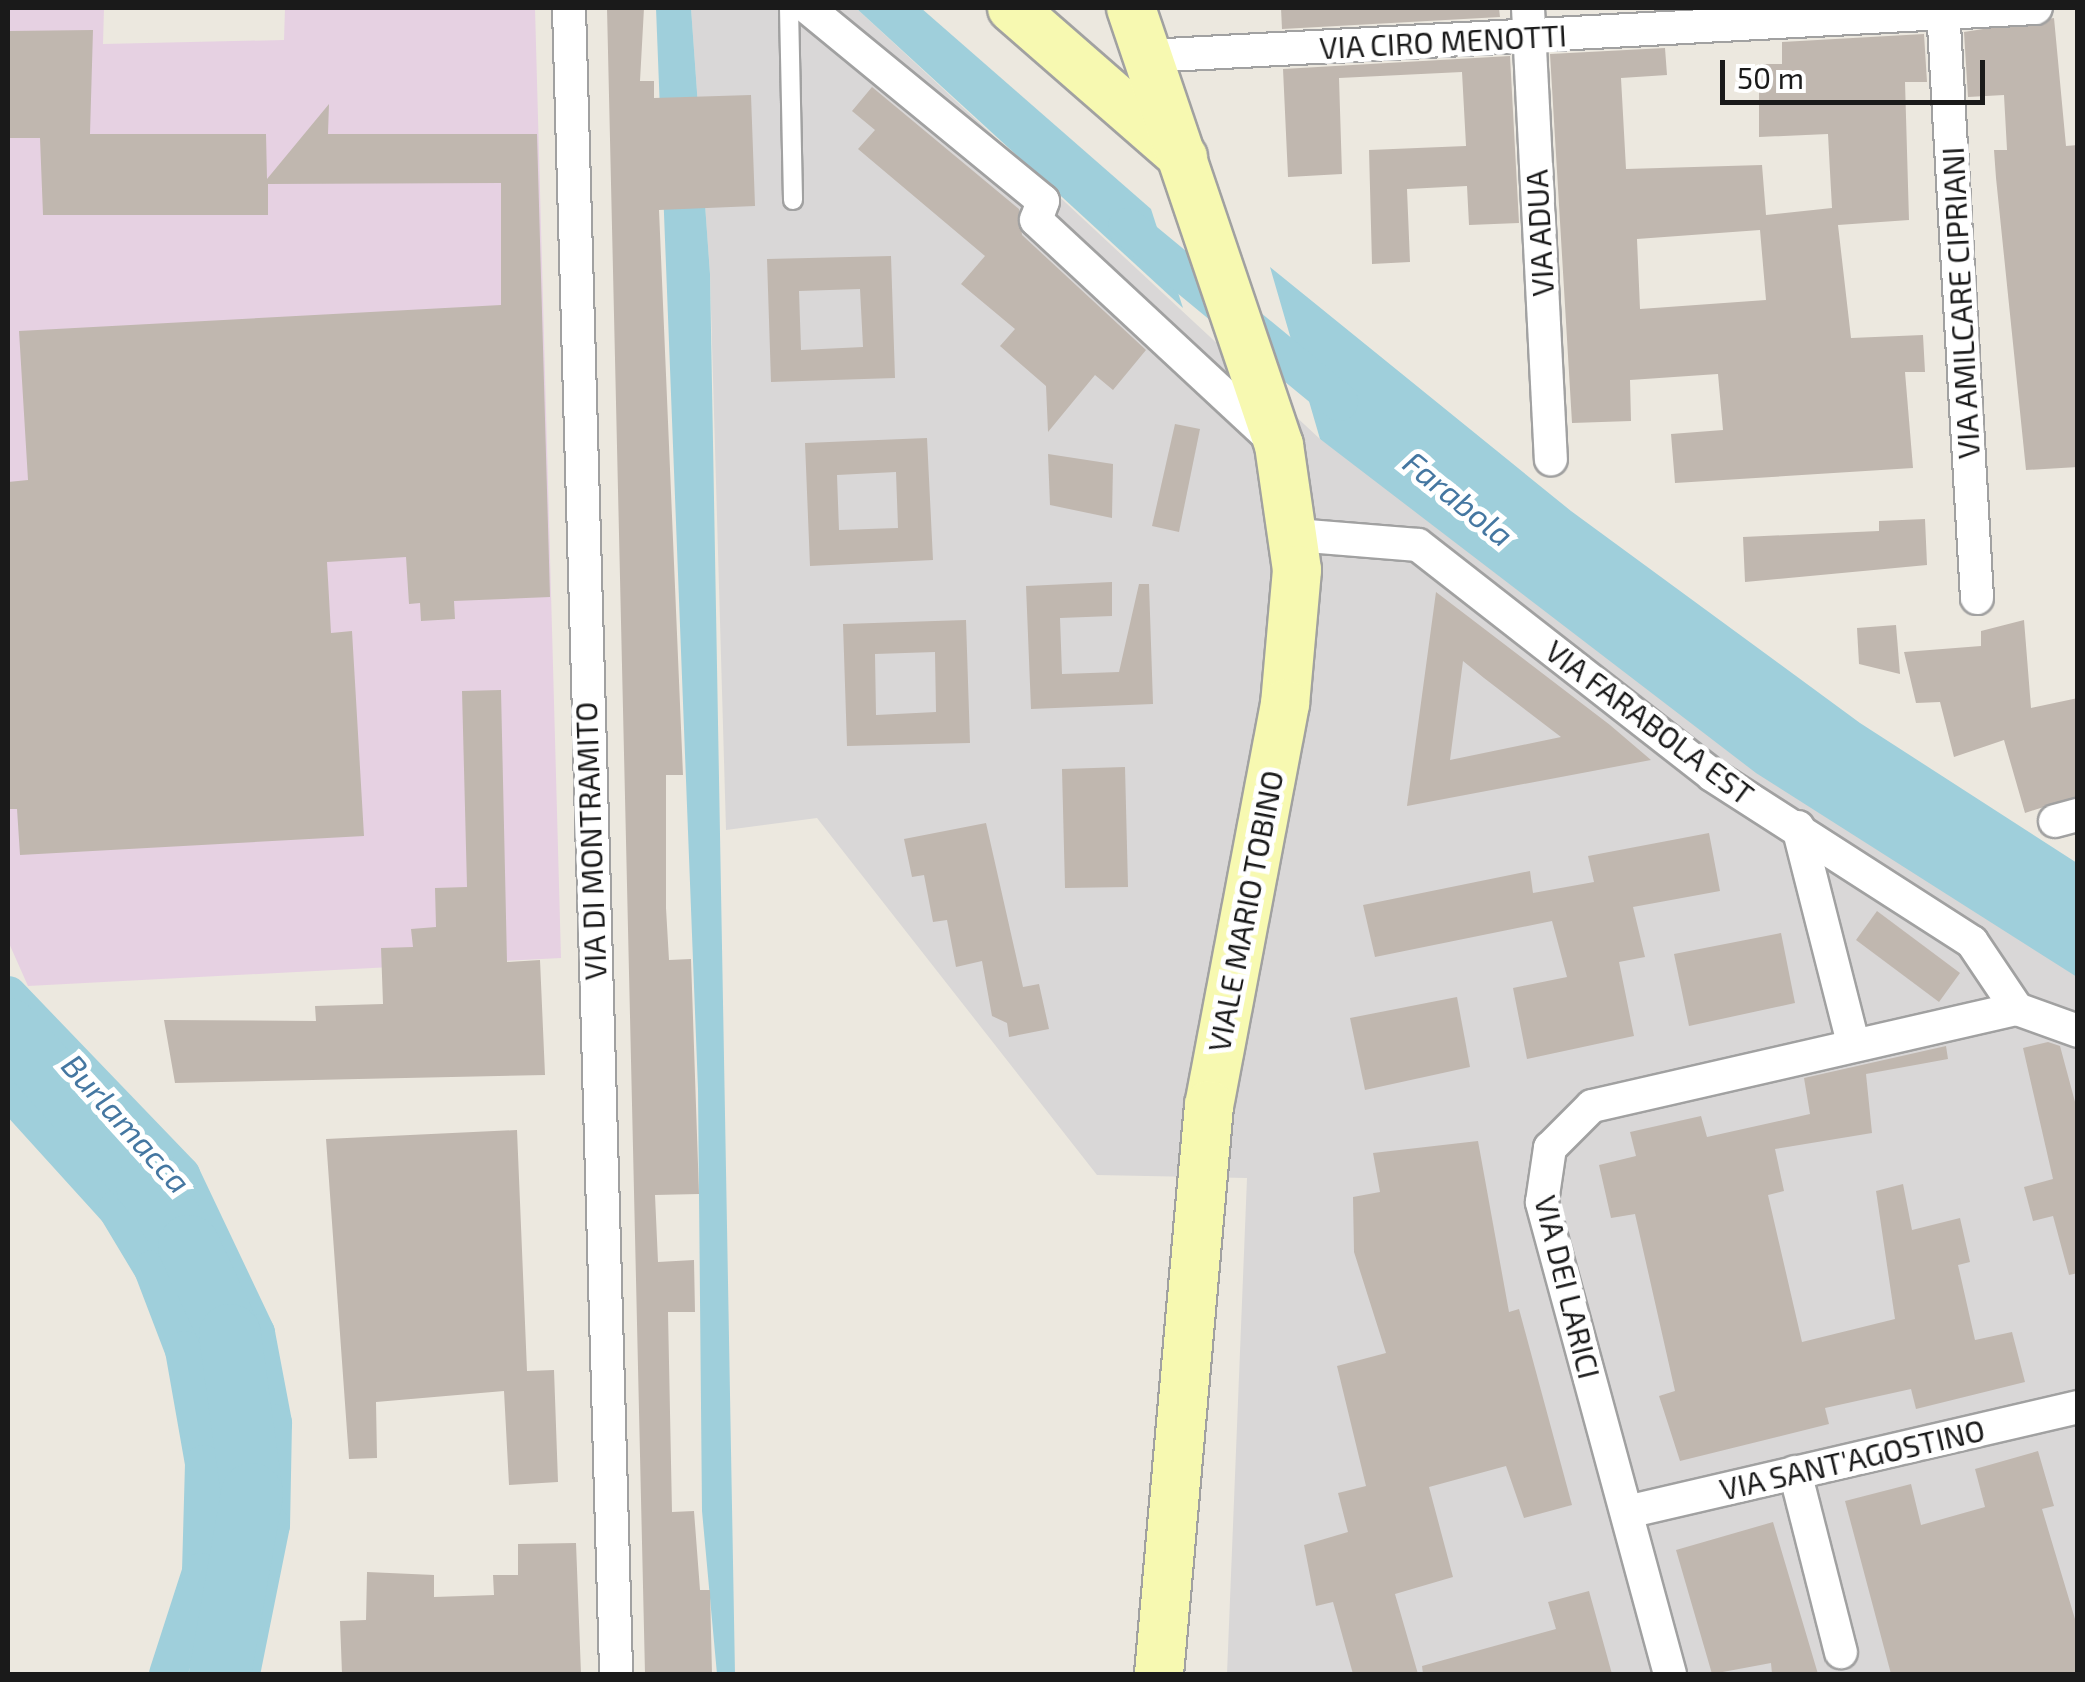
<!DOCTYPE html>
<style>
body{margin:0}
#map{position:relative;width:2085px;height:1682px;overflow:hidden;background:#ece8df;font-family:"Exo 2",sans-serif}
div>[style]{position:absolute}
[style*='--x']{left:calc(var(--x)*1px);top:calc(var(--y)*1px);width:calc(var(--w)*1px);rotate:calc(var(--a)*1deg)}
.residential>*{inset:0;background:#d9d7d7}
.industrial>*{inset:0;background:#e6d1e2}
.water>*{inset:0;background:#9fcfdb}
.canal>*{height:38px;margin:-19px;padding:0 19px;transform-origin:19px;border-radius:19px;background:#9fcfdb}
.river>*{height:62px;margin:-31px;padding:0 31px;transform-origin:31px;border-radius:31px;background:#9fcfdb}
.building>*{inset:0;background:#c0b7af}
.roads{filter:drop-shadow(2px 0 #a1a1a1) drop-shadow(-2px 0 #a1a1a1) drop-shadow(0 2px #a1a1a1) drop-shadow(0 -2px #a1a1a1)}
.lane>*{height:18px;margin:-9px;padding:0 9px;transform-origin:9px;border-radius:9px;background:#fff}
.street>*{height:32px;margin:-16px;padding:0 16px;transform-origin:16px;border-radius:16px;background:#fff}
.secondary>*{height:48px;margin:-24px;padding:0 24px;transform-origin:24px;border-radius:24px;background:#f7f9b1}
span{translate:-50% -50%;white-space:nowrap;text-align:center;line-height:1.15;-webkit-text-stroke:10px #fff;paint-order:stroke}
.street-label{font-size:30px;color:#1a1a1a}
.water-label{font-size:32px;color:#4577a1;font-style:italic}
.frame{position:absolute;inset:0;border:10px solid #1a1a1a;pointer-events:none}
.scale{position:absolute;left:1720px;top:60px;width:265px;height:45px;box-sizing:border-box;border:5px solid #1a1a1a;border-top:0;padding-left:12px;font-size:30px;line-height:35px;white-space:nowrap;color:#1a1a1a;-webkit-text-stroke:8px #fff;paint-order:stroke}
</style>
<div id="map">
<div class="residential">
<div style="clip-path:polygon(691px 8px,856px 8px,1320px 439px,2077px 974px,2077px 1674px,1227px 1674px,1247px 1178px,1097px 1175px,817px 818px,726px 830px,710px 274px)"></div>
</div>
<div class="industrial">
<div style="clip-path:polygon(8px 8px,104px 8px,103px 44px,284px 40px,285px 8px,535px 8px,561px 958px,28px 986px,8px 941px)"></div>
</div>
<div class="water">
<div style="clip-path:polygon(656px 8px,691px 8px,710px 274px,735px 1674px,717px 1674px,702px 1511px,698px 1089px)"></div>
<div style="clip-path:polygon(856px 8px,921px 8px,1151px 209px,1183px 308px)"></div>
<div style="clip-path:polygon(1270px 267px,1571px 511px,1860px 723px,2077px 863px,2077px 977px,1756px 773px,1320px 439px)"></div>
</div>
<div class="canal">
<div style="--x:1127;--y:227;--w:275;--a:39.5"></div>
<div style="--x:8;--y:995;--w:250;--a:46.1"></div>
<div style="--x:181;--y:1175;--w:175;--a:64.6"></div>
<div style="--x:256;--y:1333;--w:92;--a:79.3"></div>
<div style="--x:273;--y:1423;--w:102;--a:91.1"></div>
<div style="--x:271;--y:1525;--w:152;--a:101.4"></div>
<div style="--x:8;--y:1089;--w:162;--a:47.8"></div>
<div style="--x:117;--y:1209;--w:70;--a:59"></div>
<div style="--x:153;--y:1269;--w:87;--a:69.1"></div>
<div style="--x:184;--y:1350;--w:116;--a:80"></div>
<div style="--x:204;--y:1464;--w:108;--a:91.6"></div>
<div style="--x:201;--y:1572;--w:107;--a:107.9"></div>
</div>
<div class="river">
<div style="--x:8;--y:1029;--w:209;--a:48.3"></div>
<div style="--x:147;--y:1185;--w:74;--a:55.5"></div>
<div style="--x:189;--y:1246;--w:98;--a:65.3"></div>
<div style="--x:230;--y:1335;--w:161;--a:82.1"></div>
<div style="--x:252;--y:1494;--w:183;--a:100.1"></div>
</div>
<div class="building">
<div style="clip-path:polygon(607px 8px,644px 8px,640px 81px,654px 81px,654px 98px,751px 95px,755px 206px,659px 210px,683px 775px,666px 775px,666px 908px,669px 960px,691px 959px,699px 1194px,655px 1195px,658px 1262px,694px 1260px,695px 1312px,668px 1312px,672px 1512px,694px 1511px,700px 1590px,710px 1590px,712px 1674px,645px 1674px)"></div>
<div style="clip-path:polygon(1281px 8px,1499px 8px,1500px 17px,1282px 29px)"></div>
<div style="clip-path:polygon(2054px 18px,2066px 146px,2078px 145px,2078px 467px,2026px 470px,1996px 178px,1994px 150px,2007px 150px,2004px 95px,1968px 97px,1964px 32px)"></div>
<div style="clip-path:polygon(93px 30px,90px 134px,266px 134px,267px 179px,329px 104px,328px 134px,537px 134px,550px 597px,454px 601px,455px 619px,421px 621px,420px 603px,409px 604px,406px 557px,327px 562px,331px 633px,352px 631px,364px 836px,20px 855px,17px 809px,8px 809px,8px 482px,28px 480px,19px 331px,501px 305px,501px 183px,268px 184px,268px 215px,43px 215px,40px 138px,8px 138px,8px 31px)"></div>
<div style="clip-path:polygon(evenodd,1924px 34px,1927px 82px,1905px 82px,1909px 220px,1838px 225px,1851px 338px,1923px 335px,1925px 372px,1905px 372px,1913px 468px,1675px 483px,1671px 434px,1723px 430px,1718px 374px,1630px 380px,1631px 421px,1572px 423px,1550px 54px,1665px 48px,1667px 75px,1621px 78px,1626px 169px,1762px 165px,1766px 215px,1832px 208px,1830px 172px,1828px 134px,1759px 137px,1759px 64px,1782px 64px,1782px 42px,1924px 34px,1760px 230px,1766px 300px,1640px 309px,1637px 239px,1760px 230px)"></div>
<div style="clip-path:polygon(1510px 56px,1519px 223px,1469px 225px,1467px 186px,1407px 189px,1410px 262px,1372px 264px,1369px 150px,1466px 146px,1462px 72px,1339px 78px,1342px 174px,1288px 177px,1283px 69px)"></div>
<div style="clip-path:polygon(872px 87px,1019px 209px,1022px 235px,1146px 350px,1113px 390px,1095px 375px,1048px 432px,1046px 386px,1000px 346px,1015px 329px,961px 284px,985px 256px,858px 149px,875px 130px,852px 111px)"></div>
<div style="clip-path:polygon(evenodd,891px 256px,895px 378px,771px 382px,767px 259px,891px 256px,860px 289px,863px 347px,801px 350px,799px 291px,860px 289px)"></div>
<div style="clip-path:polygon(1175px 424px,1200px 429px,1179px 532px,1152px 526px)"></div>
<div style="clip-path:polygon(evenodd,927px 438px,933px 560px,810px 566px,805px 443px,927px 438px,896px 472px,898px 528px,839px 530px,837px 475px,896px 472px)"></div>
<div style="clip-path:polygon(1048px 454px,1113px 464px,1112px 518px,1050px 505px)"></div>
<div style="clip-path:polygon(1925px 519px,1927px 565px,1745px 582px,1743px 537px,1879px 531px,1879px 521px)"></div>
<div style="clip-path:polygon(1112px 582px,1112px 616px,1060px 618px,1062px 674px,1119px 672px,1139px 584px,1149px 584px,1153px 704px,1031px 709px,1026px 586px)"></div>
<div style="clip-path:polygon(evenodd,1436px 592px,1610px 725px,1651px 760px,1407px 806px,1436px 592px,1463px 661px,1484px 678px,1561px 737px,1450px 760px,1463px 661px)"></div>
<div style="clip-path:polygon(evenodd,966px 620px,970px 743px,847px 746px,843px 624px,966px 620px,935px 652px,936px 712px,876px 715px,875px 654px,935px 652px)"></div>
<div style="clip-path:polygon(2024px 620px,2031px 708px,2078px 698px,2078px 796px,2025px 813px,2004px 740px,1954px 757px,1940px 702px,1916px 703px,1904px 652px,1981px 646px,1981px 631px)"></div>
<div style="clip-path:polygon(1896px 625px,1900px 674px,1859px 664px,1857px 628px)"></div>
<div style="clip-path:polygon(501px 690px,507px 962px,540px 960px,545px 1075px,175px 1083px,164px 1020px,316px 1021px,315px 1006px,383px 1004px,381px 948px,413px 947px,411px 929px,436px 927px,435px 888px,467px 887px,462px 691px)"></div>
<div style="clip-path:polygon(1125px 767px,1128px 887px,1065px 888px,1062px 769px)"></div>
<div style="clip-path:polygon(986px 823px,1023px 987px,1039px 984px,1049px 1029px,1009px 1037px,1007px 1023px,992px 1016px,982px 961px,956px 967px,947px 920px,933px 922px,924px 875px,912px 877px,904px 839px)"></div>
<div style="clip-path:polygon(1709px 833px,1720px 891px,1633px 907px,1645px 957px,1619px 962px,1634px 1036px,1527px 1059px,1513px 988px,1567px 977px,1552px 921px,1375px 957px,1363px 905px,1530px 871px,1533px 893px,1594px 882px,1588px 856px)"></div>
<div style="clip-path:polygon(1877px 911px,1960px 973px,1939px 1002px,1856px 940px)"></div>
<div style="clip-path:polygon(1781px 933px,1795px 1003px,1689px 1026px,1674px 954px)"></div>
<div style="clip-path:polygon(1457px 997px,1470px 1067px,1365px 1090px,1350px 1018px)"></div>
<div style="clip-path:polygon(2048px 1042px,2060px 1046px,2078px 1113px,2078px 1273px,2069px 1275px,2053px 1216px,2033px 1221px,2024px 1187px,2053px 1179px,2023px 1048px)"></div>
<div style="clip-path:polygon(1946px 1046px,1948px 1059px,1866px 1074px,1872px 1133px,1775px 1149px,1784px 1191px,1768px 1195px,1802px 1342px,1895px 1319px,1876px 1191px,1903px 1184px,1912px 1230px,1960px 1218px,1970px 1262px,1958px 1265px,1975px 1340px,2012px 1332px,2025px 1382px,1916px 1409px,1911px 1389px,1825px 1408px,1829px 1424px,1680px 1461px,1659px 1396px,1675px 1391px,1635px 1214px,1611px 1218px,1599px 1165px,1636px 1156px,1630px 1132px,1701px 1116px,1707px 1137px,1810px 1114px,1804px 1078px)"></div>
<div style="clip-path:polygon(517px 1130px,527px 1371px,554px 1370px,558px 1482px,509px 1485px,504px 1391px,376px 1402px,377px 1458px,349px 1459px,326px 1139px)"></div>
<div style="clip-path:polygon(1478px 1141px,1509px 1312px,1519px 1309px,1572px 1505px,1524px 1518px,1506px 1466px,1429px 1487px,1453px 1577px,1395px 1594px,1418px 1674px,1353px 1674px,1333px 1602px,1316px 1606px,1304px 1545px,1348px 1532px,1338px 1493px,1366px 1486px,1337px 1366px,1386px 1353px,1354px 1252px,1353px 1197px,1380px 1192px,1373px 1153px)"></div>
<div style="clip-path:polygon(2038px 1451px,2054px 1506px,2042px 1509px,2078px 1629px,2078px 1674px,1891px 1674px,1845px 1501px,1911px 1484px,1921px 1525px,1985px 1507px,1975px 1469px)"></div>
<div style="clip-path:polygon(1773px 1522px,1818px 1674px,1772px 1674px,1771px 1663px,1712px 1674px,1676px 1550px)"></div>
<div style="clip-path:polygon(576px 1543px,581px 1674px,342px 1674px,340px 1621px,366px 1620px,367px 1572px,434px 1575px,434px 1597px,494px 1595px,493px 1575px,518px 1575px,518px 1544px)"></div>
<div style="clip-path:polygon(1589px 1591px,1612px 1674px,1423px 1674px,1422px 1666px,1556px 1629px,1548px 1602px)"></div>
</div>
<div class="roads">
<div class="lane">
<div style="--x:789;--y:8;--w:192;--a:88.8"></div>
</div>
<div class="street">
<div style="--x:569;--y:8;--w:1667;--a:88.38"></div>
<div style="--x:808;--y:8;--w:304;--a:39.4"></div>
<div style="--x:1043;--y:201;--w:20;--a:110"></div>
<div style="--x:1036;--y:220;--w:321;--a:42.9"></div>
<div style="--x:1528;--y:8;--w:452;--a:87.1"></div>
<div style="--x:1943;--y:8;--w:591;--a:86.7"></div>
<div style="--x:1149;--y:56;--w:888;--a:-3.1"></div>
<div style="--x:1296;--y:535;--w:122;--a:4.7"></div>
<div style="--x:1418;--y:545;--w:373;--a:38"></div>
<div style="--x:1712;--y:775;--w:309;--a:32.7"></div>
<div style="--x:1972;--y:942;--w:81;--a:56.1"></div>
<div style="--x:2017;--y:1009;--w:65;--a:19.8"></div>
<div style="--x:2055;--y:821;--w:24;--a:-15"></div>
<div style="--x:1798;--y:827;--w:219;--a:75.7"></div>
<div style="--x:1795;--y:1472;--w:186;--a:75.7"></div>
<div style="--x:1627;--y:1512;--w:463;--a:-13.1"></div>
<div style="--x:1670;--y:1674;--w:489;--a:-105.2"></div>
<div style="--x:1542;--y:1202;--w:55;--a:-81.6"></div>
<div style="--x:1550;--y:1148;--w:59;--a:-45"></div>
<div style="--x:1592;--y:1106;--w:436;--a:-12.9"></div>
</div>
<div class="secondary">
<div style="--x:1012;--y:8;--w:227;--a:41.1"></div>
<div style="--x:1131;--y:8;--w:461;--a:71.3"></div>
<div style="--x:1279;--y:445;--w:126;--a:81.8"></div>
<div style="--x:1297;--y:570;--w:135;--a:95.1"></div>
<div style="--x:1285;--y:704;--w:408;--a:100.7"></div>
<div style="--x:1209;--y:1105;--w:571;--a:95.02"></div>
</div>
</div>
<div class="street-label">
<span style="left:1443px;top:41px;rotate:-3deg">VIA CIRO MENOTTI</span>
<span style="left:1539px;top:233px;rotate:-93deg">VIA ADUA</span>
<span style="left:1960px;top:303px;rotate:-93deg">VIA AMILCARE CIPRIANI</span>
<span style="left:1650px;top:722px;rotate:37deg">VIA FARABOLA EST</span>
<span style="left:590px;top:841px;rotate:-92deg">VIA DI MONTRAMITO</span>
<span style="left:1245px;top:911px;rotate:-79deg">VIALE MARIO TOBINO</span>
<span style="left:1568px;top:1287px;rotate:76deg">VIA DEI LARICI</span>
<span style="left:1852px;top:1459px;rotate:-13deg">VIA SANT'AGOSTINO</span>
</div>
<div class="water-label">
<span style="left:1459px;top:498px;rotate:39deg">Farabola</span>
<span style="left:127px;top:1123px;rotate:48deg">Burlamacca</span>
</div>
<div class="frame"></div>
<div class="scale">50 m</div>
</div>
